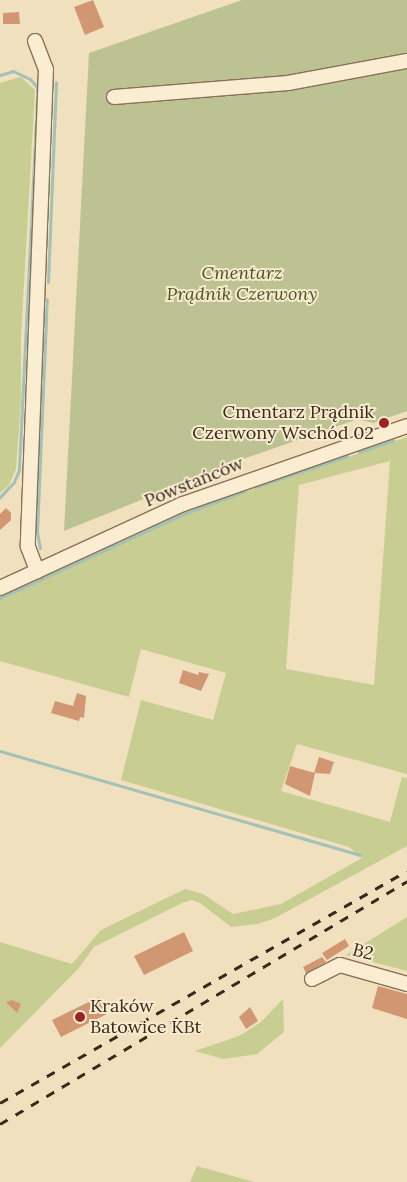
<!DOCTYPE html>
<meta charset="utf-8">
<style>
body{margin:0}
#map{position:relative;width:407px;height:1182px;overflow:hidden;background:#f0e0be;font-family:Lora,serif}
div>[style]{position:absolute}
[style*='--x']{left:calc(var(--x)*1px);top:calc(var(--y)*1px);width:calc(var(--w)*1px);rotate:calc(var(--a)*1deg)}
.green>*{inset:0;background:#c8ce92}
.cemetery>*{inset:0;background:#bdc292}
.stream>*{height:3px;margin:-1.5px;padding:0 1.5px;transform-origin:1.5px;border-radius:1.5px;background:#a2c1b7}
.building>*{inset:0;background:#d09772}
.roads{filter:drop-shadow(1px 0 #897056) drop-shadow(-1px 0 #897056) drop-shadow(0 1px #897056) drop-shadow(0 -1px #897056)}
.minor>*{height:14px;margin:-7px;padding:0 7px;transform-origin:7px;border-radius:7px;background:#faedd2}
.rail>*{height:3px;margin-top:-1.5px;transform-origin:0;background:repeating-linear-gradient(90deg,#38291b 0 9px,transparent 0 18px)}
.dots>*{width:14px;height:14px;translate:-50% -50%;box-sizing:border-box;border:2px solid #f7eace;border-radius:50%}
span{translate:-50% -50%;white-space:nowrap;text-align:center;line-height:1.15;-webkit-text-stroke:4px #f7eace;paint-order:stroke}
.park-label{font-size:18px;color:#495521;font-style:italic}
.poi-label{font-size:18px;color:#38291b}
.right{translate:-100% -50%;text-align:right}
.left{translate:0 -50%;text-align:left}
.street-label{font-size:18px;color:#38291b}
</style>
<div id="map">
<div class="green">
<div style="clip-path:polygon(21px 77px,35px 90px,21px 337px,21px 399px,16px 469px,9px 485px,0 493px,0 83px)"></div>
<div style="clip-path:polygon(evenodd,407px 437px,407px 774px,297px 744px,281px 791px,390px 822px,402px 777px,407px 778px,407px 846px,275px 918px,258px 924px,231px 927px,200px 903px,192px 900px,182px 903px,94px 947px,78px 969px,0 1048px,0 942px,72px 964px,101px 930px,185px 889px,203px 894px,233px 914px,281px 904px,362px 858px,349px 847px,121px 780px,141px 700px,213px 720px,226px 673px,141px 649px,129px 697px,0 661px,0 600px,185px 512px,407px 437px,390px 461px,374px 685px,286px 669px,299px 485px,390px 461px)"></div>
<div style="clip-path:polygon(407px 917px,407px 971px,346px 955px)"></div>
<div style="clip-path:polygon(283px 999px,284px 1032px,257px 1054px,223px 1059px,195px 1051px,239px 1036px,261px 1022px)"></div>
<div style="clip-path:polygon(197px 1166px,254px 1182px,190px 1182px)"></div>
</div>
<div class="cemetery">
<div style="clip-path:polygon(242px 0,407px 0,407px 411px,373px 423px,358px 419px,243px 459px,64px 531px,89px 53px)"></div>
</div>
<div class="stream">
<div style="--x:0;--y:75;--w:14;--a:-17"></div>
<div style="--x:13;--y:71;--w:19;--a:25"></div>
<div style="--x:30;--y:79;--w:11;--a:49"></div>
<div style="--x:37;--y:87;--w:13;--a:90"></div>
<div style="--x:37;--y:100;--w:370;--a:92.8"></div>
<div style="--x:19;--y:470;--w:13;--a:113"></div>
<div style="--x:14;--y:482;--w:21;--a:133"></div>
<div style="--x:48;--y:282;--w:200;--a:-87.7"></div>
<div style="--x:359;--y:452;--w:36;--a:-19"></div>
<div style="--x:255;--y:487;--w:97;--a:-18.6"></div>
<div style="--x:40;--y:548;--w:15;--a:-101"></div>
<div style="--x:37;--y:533;--w:234;--a:-87.6"></div>
<div style="--x:0;--y:598;--w:199;--a:-24.6"></div>
<div style="--x:181;--y:515;--w:68;--a:-20.6"></div>
<div style="--x:0;--y:751;--w:375;--a:16.1"></div>
</div>
<div class="building">
<div style="clip-path:polygon(93px 0,104px 27px,85px 35px,74px 7px)"></div>
<div style="clip-path:polygon(19px 12px,20px 24px,3px 24px,3px 13px)"></div>
<div style="clip-path:polygon(6px 508px,11px 513px,11px 520px,0 530px,0 514px)"></div>
<div style="clip-path:polygon(183px 670px,198px 675px,199px 672px,209px 674px,201px 691px,179px 683px)"></div>
<div style="clip-path:polygon(77px 693px,86px 696px,84px 718px,80px 717px,79px 721px,51px 713px,55px 701px,73px 706px)"></div>
<div style="clip-path:polygon(319px 757px,334px 762px,330px 774px,314px 773px)"></div>
<div style="clip-path:polygon(290px 766px,315px 773px,310px 796px,285px 784px)"></div>
<div style="clip-path:polygon(184px 932px,193px 951px,144px 975px,134px 956px)"></div>
<div style="clip-path:polygon(345px 939px,349px 946px,327px 960px,322px 953px)"></div>
<div style="clip-path:polygon(322px 957px,326px 962px,306px 973px,303px 967px)"></div>
<div style="clip-path:polygon(378px 986px,407px 994px,407px 1019px,372px 1008px)"></div>
<div style="clip-path:polygon(99px 997px,107px 1014px,61px 1037px,52px 1020px)"></div>
<div style="clip-path:polygon(12px 1000px,21px 1004px,17px 1013px,6px 1002px)"></div>
<div style="clip-path:polygon(250px 1007px,258px 1021px,246px 1029px,239px 1017px)"></div>
</div>
<div class="roads">
<div class="minor">
<div style="--x:35;--y:41;--w:30;--a:69"></div>
<div style="--x:46;--y:69;--w:478;--a:92.2"></div>
<div style="--x:28;--y:547;--w:26;--a:69"></div>
<div style="--x:114;--y:97;--w:175;--a:-4.6"></div>
<div style="--x:288;--y:83;--w:121;--a:-10.5"></div>
<div style="--x:0;--y:588;--w:201;--a:-24.7"></div>
<div style="--x:183;--y:504;--w:237;--a:-19.2"></div>
<div style="--x:312;--y:979;--w:31;--a:-27"></div>
<div style="--x:340;--y:965;--w:70;--a:15.8"></div>
</div>
</div>
<div class="rail">
<div style="--x:0;--y:1103;--w:468;--a:-29.7"></div>
<div style="--x:0;--y:1124;--w:474;--a:-30.8"></div>
</div>
<div class="dots">
<div style="left:384px;top:423px;background:#9b2326"></div>
<div style="left:80px;top:1017px;background:#9b2326"></div>
</div>
<div class="park-label">
<span style="left:242px;top:284px">Cmentarz<br>Prądnik Czerwony</span>
</div>
<div class="poi-label">
<span class="right" style="left:374px;top:423px">Cmentarz Prądnik<br>Czerwony Wschód 02</span>
<span class="left" style="left:90px;top:1017px">Kraków<br>Batowice KBt</span>
</div>
<div class="street-label">
<span style="left:194px;top:482px;rotate:-22deg">Powstańców</span>
<span style="left:363px;top:952px;rotate:14deg">B2</span>
</div>
</div>
